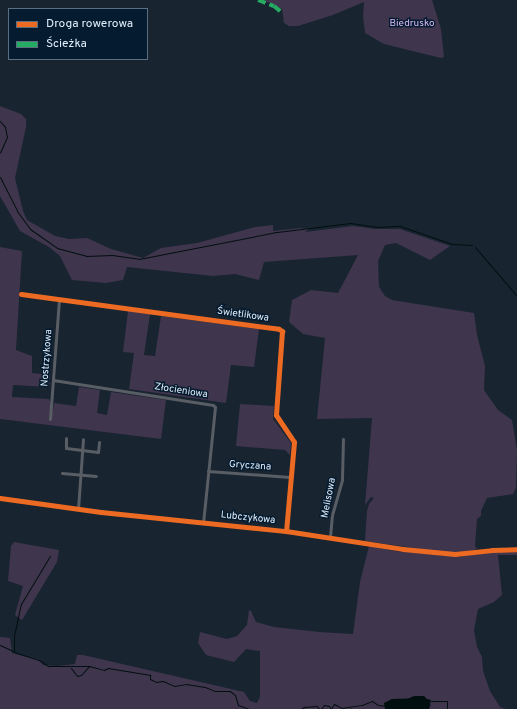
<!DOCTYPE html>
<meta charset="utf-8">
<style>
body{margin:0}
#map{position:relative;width:517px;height:709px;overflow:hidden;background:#182430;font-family:Overpass,sans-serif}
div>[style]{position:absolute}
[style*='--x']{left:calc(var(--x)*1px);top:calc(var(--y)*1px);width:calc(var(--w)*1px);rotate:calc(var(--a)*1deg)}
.green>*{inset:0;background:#3f354d}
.water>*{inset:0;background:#020f10}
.stream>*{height:1px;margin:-0.5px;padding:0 0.5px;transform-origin:0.5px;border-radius:0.5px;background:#020f10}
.street>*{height:3px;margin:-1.5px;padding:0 1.5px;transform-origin:1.5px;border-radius:1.5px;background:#595d64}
.quiet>*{height:4px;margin-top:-2px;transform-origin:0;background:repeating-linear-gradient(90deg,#26ab63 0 8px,transparent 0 12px)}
.cycleway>*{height:5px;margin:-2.5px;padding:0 2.5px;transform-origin:2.5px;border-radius:2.5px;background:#ed6a23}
span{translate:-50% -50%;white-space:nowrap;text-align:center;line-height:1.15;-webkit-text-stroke:3px #051b2f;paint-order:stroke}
.park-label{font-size:10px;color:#d9b8f6}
.street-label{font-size:10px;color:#dfedfc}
.legend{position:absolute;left:8px;top:8px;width:140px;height:52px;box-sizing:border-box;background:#051b2f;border:1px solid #5c6f81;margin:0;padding:5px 7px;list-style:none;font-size:12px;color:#dfedfc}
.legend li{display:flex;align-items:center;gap:8px;height:20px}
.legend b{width:20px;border:1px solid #5c6f81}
</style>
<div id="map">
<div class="green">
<div style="clip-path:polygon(263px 0,432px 0,441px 29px,444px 57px,441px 58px,384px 44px,365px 33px,363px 16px,364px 2px,333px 15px,298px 26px,289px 26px,284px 23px,282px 9px)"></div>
<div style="clip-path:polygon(0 106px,21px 114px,26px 119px,26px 127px,15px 178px,23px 211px,27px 220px,55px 236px,69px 239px,87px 238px,111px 249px,143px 258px,161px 248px,197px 243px,255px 227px,273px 225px,273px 231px,300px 228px,309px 229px,305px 232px,353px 226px,375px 229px,400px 229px,450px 246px,430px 260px,396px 243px,385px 245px,378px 261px,379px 287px,385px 296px,392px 300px,474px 313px,477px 335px,485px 366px,484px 390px,498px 410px,512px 420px,517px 450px,516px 488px,513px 494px,487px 498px,481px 511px,481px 516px,477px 519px,475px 546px,477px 549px,464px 552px,442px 552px,365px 541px,367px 511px,369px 504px,374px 498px,371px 497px,365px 505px,372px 418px,317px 419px,325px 338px,303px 334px,289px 322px,292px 300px,311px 290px,338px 293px,358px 255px,264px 262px,259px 280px,235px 274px,213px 276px,127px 267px,123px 280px,106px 283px,72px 280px,60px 256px,49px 247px,20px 231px,0 196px)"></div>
<div style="clip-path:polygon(0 247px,22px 251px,16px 350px,32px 356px,32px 373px,50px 375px,49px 387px,13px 385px,12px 397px,49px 399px,53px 410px,54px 403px,76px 406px,79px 387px,100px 390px,97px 413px,107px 415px,111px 392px,166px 400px,161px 439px,0 419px)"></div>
<div style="clip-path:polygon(128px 311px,150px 314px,144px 355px,155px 356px,161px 316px,259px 329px,254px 367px,231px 365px,226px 403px,129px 389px,134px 353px,123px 352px)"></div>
<div style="clip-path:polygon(240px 404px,274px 406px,273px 419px,291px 443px,290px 455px,285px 450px,236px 446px)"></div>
<div style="clip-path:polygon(14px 542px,59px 550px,57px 562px,22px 620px,15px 615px,23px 586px,8px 581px,11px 546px)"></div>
<div style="clip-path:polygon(369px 546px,395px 551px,459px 557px,493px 551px,517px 551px,517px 555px,498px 555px,502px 595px,494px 602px,478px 609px,474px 630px,477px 647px,482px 657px,483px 671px,490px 691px,500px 707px,506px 709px,429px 709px,431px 705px,426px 699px,411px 698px,392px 699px,385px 703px,385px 709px,0 709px,0 637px,10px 638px,12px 653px,39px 660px,43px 665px,57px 666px,75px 664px,77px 655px,83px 655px,244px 692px,250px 701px,257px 703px,260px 697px,260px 651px,246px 649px,234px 662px,206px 655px,198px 643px,200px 632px,227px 639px,237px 636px,247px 625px,249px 610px,251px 611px,256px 622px,274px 627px,319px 632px,353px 634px,360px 582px)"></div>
</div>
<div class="water">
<div style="clip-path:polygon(414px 696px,424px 696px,427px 699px,431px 700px,429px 709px,385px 709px,384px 703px,392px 699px,407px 699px)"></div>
</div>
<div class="stream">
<div style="--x:0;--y:121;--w:8;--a:50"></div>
<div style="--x:5;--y:127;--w:10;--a:79"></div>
<div style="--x:7;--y:137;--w:17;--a:114"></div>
<div style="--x:0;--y:177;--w:38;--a:63"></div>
<div style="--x:17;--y:211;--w:22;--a:54"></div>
<div style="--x:30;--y:229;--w:33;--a:35"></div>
<div style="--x:57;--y:248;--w:30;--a:15"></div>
<div style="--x:86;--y:256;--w:26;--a:-2"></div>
<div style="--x:112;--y:255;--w:27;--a:8"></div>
<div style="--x:139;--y:259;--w:141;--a:-11.1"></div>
<div style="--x:277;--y:232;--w:74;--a:-7"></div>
<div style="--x:350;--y:223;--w:28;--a:8"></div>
<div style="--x:378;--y:227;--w:22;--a:-3"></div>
<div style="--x:400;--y:226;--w:55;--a:19.1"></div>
<div style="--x:452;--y:244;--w:20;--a:3"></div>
<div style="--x:475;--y:247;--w:65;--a:49.4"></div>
<div style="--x:0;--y:645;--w:19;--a:25"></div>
<div style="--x:17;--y:653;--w:23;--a:18"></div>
<div style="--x:39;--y:660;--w:11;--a:34"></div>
<div style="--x:48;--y:666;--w:41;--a:0"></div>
<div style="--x:89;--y:666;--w:16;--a:15"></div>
<div style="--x:104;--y:670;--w:4;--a:-27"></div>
<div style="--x:108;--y:668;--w:43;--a:9.5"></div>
<div style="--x:150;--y:675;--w:4;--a:90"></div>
<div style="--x:150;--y:679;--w:7;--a:27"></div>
<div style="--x:156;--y:682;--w:7;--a:-8"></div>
<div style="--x:163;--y:681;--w:12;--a:24"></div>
<div style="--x:174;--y:686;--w:12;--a:-9"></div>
<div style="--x:186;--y:684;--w:19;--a:9"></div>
<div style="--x:205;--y:687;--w:11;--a:22"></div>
<div style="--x:215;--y:691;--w:15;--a:0"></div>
<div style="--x:230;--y:691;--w:6;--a:39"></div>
<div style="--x:235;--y:695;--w:10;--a:73"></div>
<div style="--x:238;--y:705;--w:12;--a:20"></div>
<div style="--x:14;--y:650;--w:14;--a:-90"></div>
<div style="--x:14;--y:636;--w:33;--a:-78"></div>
<div style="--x:21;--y:604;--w:56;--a:-58.9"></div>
<div style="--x:71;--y:668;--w:10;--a:53"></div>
<div style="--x:77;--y:676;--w:4;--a:-14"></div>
<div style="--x:81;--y:675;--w:12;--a:-48"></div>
<div style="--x:431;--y:701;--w:16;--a:0"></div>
<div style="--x:447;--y:701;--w:8;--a:90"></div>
<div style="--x:280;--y:709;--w:6;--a:0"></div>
<div style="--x:301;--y:709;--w:4;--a:-34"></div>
<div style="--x:304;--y:707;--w:13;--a:-4"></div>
<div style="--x:317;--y:706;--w:4;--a:56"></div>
<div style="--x:321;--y:709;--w:5;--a:-53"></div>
<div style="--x:324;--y:705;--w:5;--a:11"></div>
<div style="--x:329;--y:706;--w:4;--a:56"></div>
<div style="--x:331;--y:709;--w:6;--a:-59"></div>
<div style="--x:334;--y:704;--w:9;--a:27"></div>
<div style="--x:342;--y:708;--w:20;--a:-9"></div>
<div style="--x:362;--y:705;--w:11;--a:-22"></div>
<div style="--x:372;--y:701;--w:7;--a:34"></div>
<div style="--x:378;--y:705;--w:8;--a:7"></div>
</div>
<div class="street">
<div style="--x:21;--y:294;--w:260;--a:7.7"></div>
<div style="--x:279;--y:329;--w:4;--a:34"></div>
<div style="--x:282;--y:331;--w:84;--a:94.1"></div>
<div style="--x:276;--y:415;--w:32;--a:56"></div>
<div style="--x:294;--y:442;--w:89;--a:95.1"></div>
<div style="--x:53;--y:380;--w:162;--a:8.9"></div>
<div style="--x:213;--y:405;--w:3;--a:45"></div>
<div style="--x:215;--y:407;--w:117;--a:95.9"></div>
<div style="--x:50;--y:419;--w:120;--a:-85.7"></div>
<div style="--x:66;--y:438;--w:10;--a:90"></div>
<div style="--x:66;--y:448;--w:32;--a:7"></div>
<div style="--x:98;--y:452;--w:10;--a:-84"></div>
<div style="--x:208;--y:471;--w:82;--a:4.2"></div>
<div style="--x:62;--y:473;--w:34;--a:5"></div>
<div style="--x:0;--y:498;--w:102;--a:7.9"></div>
<div style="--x:101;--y:512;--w:186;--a:5.9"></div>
<div style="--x:286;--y:531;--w:118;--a:8.7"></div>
<div style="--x:403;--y:549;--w:52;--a:5.5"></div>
<div style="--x:455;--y:554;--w:37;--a:-6"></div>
<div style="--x:492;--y:550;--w:25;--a:-2"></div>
<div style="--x:78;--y:509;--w:70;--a:-85.9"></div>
<div style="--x:330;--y:537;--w:22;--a:-85"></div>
<div style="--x:332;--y:515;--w:37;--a:-74"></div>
<div style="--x:342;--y:479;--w:40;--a:-88.6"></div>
</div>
<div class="quiet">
<div style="--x:258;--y:0;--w:17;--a:21"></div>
<div style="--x:274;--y:6;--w:8;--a:40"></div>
</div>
<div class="cycleway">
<div style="--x:21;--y:294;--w:260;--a:7.7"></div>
<div style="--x:279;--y:329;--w:4;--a:34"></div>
<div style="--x:282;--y:331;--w:84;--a:94.1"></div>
<div style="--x:276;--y:415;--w:32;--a:56"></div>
<div style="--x:294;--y:442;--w:89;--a:95.1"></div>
<div style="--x:0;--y:498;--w:102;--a:7.9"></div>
<div style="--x:101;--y:512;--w:186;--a:5.9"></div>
<div style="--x:286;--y:531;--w:118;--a:8.7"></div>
<div style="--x:403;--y:549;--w:52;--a:5.5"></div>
<div style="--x:455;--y:554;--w:37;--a:-6"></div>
<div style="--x:492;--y:550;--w:25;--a:-2"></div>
</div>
<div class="park-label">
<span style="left:412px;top:24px">Biedrusko</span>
</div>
<div class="street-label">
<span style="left:243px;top:315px;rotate:8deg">Świetlikowa</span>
<span style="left:47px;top:358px;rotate:-86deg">Nostrzykowa</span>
<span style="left:181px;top:391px;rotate:9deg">Złocieniowa</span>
<span style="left:250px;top:466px;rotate:4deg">Gryczana</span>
<span style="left:329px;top:498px;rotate:-79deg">Melisowa</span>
<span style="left:248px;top:518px;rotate:6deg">Lubczykowa</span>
</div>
<ul class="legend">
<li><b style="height:5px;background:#ed6a23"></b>Droga rowerowa</li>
<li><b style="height:5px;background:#26ab63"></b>Ścieżka</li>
</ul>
</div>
